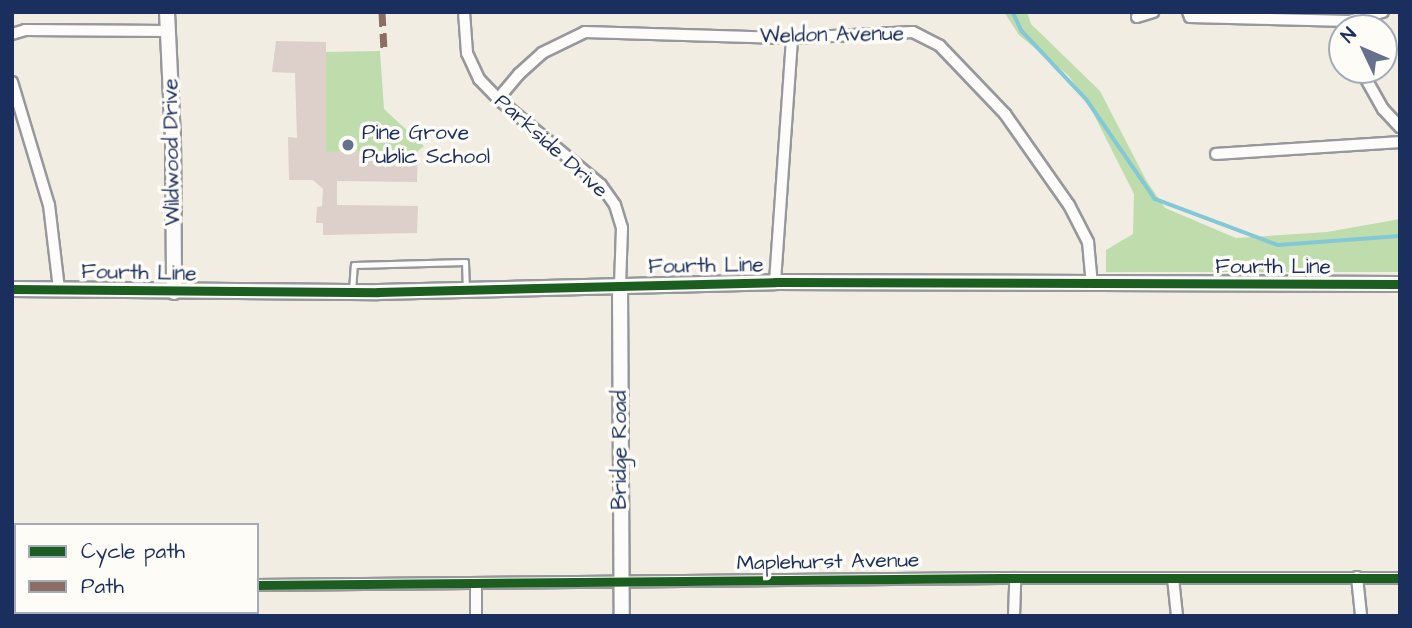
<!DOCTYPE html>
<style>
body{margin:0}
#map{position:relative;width:1412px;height:628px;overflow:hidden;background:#f2ede3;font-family:"Architects Daughter",sans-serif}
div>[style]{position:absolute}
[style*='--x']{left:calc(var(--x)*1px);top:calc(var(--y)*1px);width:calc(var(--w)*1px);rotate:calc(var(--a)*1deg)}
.green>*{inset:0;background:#bfdcad}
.stream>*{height:3.5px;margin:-1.75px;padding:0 1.75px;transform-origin:1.75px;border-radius:1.75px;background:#83c8d6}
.building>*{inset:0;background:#ddcfca}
.roads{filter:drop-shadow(2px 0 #97989b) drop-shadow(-2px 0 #97989b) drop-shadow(0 2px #97989b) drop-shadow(0 -2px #97989b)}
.service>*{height:5px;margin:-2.5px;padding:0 2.5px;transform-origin:2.5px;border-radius:2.5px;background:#fdfcfb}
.minor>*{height:10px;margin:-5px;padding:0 5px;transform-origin:5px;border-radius:5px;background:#fdfcfb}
.tertiary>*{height:14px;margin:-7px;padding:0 7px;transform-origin:7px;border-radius:7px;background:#fdfcfb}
.quiet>*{height:7px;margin-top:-3.5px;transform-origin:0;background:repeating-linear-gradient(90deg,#8d6e63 0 14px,transparent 0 21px)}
.cycleway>*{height:9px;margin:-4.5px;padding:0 4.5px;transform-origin:4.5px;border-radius:4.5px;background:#1b5e20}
.dots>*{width:19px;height:19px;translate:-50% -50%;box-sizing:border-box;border:4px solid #fdfcf7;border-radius:50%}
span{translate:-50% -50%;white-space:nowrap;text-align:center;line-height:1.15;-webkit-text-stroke:7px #fdfcf7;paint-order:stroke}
.street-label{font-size:21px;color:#1b2f5e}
.poi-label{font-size:21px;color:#1b2f5e}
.left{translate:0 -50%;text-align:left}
.frame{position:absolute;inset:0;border:14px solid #1b2f5e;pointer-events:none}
.legend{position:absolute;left:14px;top:523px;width:245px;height:91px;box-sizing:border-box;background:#fdfcf7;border:2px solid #a3aaba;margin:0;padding:9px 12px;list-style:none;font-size:21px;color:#1b2f5e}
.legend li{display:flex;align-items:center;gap:14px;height:35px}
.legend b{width:35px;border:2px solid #a3aaba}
.north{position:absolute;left:1328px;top:14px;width:70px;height:70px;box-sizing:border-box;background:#fdfcf7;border:2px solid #a3aaba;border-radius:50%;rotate:314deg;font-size:19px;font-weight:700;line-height:28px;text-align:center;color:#1b2f5e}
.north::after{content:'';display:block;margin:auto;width:24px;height:32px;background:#66728d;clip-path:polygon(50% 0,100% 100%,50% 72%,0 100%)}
</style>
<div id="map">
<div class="green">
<div style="clip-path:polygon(1004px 12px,1027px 12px,1031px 24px,1100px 91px,1146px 180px,1165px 208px,1236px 238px,1327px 232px,1400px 219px,1400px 272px,1106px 272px,1106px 250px,1133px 234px,1134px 194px,1092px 111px,1069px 76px,1019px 35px)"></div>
<div style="clip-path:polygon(380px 51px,384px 109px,424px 146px,418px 151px,326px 152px,326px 52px)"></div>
</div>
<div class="stream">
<div style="--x:1013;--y:12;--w:21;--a:65"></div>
<div style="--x:1022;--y:31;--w:95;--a:46.7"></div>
<div style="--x:1087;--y:100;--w:120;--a:55.5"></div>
<div style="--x:1155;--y:199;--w:131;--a:20.5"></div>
<div style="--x:1278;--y:245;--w:122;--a:-4.2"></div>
</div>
<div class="building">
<div style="clip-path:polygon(276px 41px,326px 42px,326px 152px,418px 151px,417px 182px,337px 181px,337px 205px,418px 206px,417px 233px,323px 235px,323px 223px,316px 223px,317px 207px,322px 206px,323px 189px,313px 180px,289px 180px,288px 137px,297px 138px,295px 73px,272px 72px)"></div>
</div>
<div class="roads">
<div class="service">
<div style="--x:352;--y:291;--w:26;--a:-86"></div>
<div style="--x:354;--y:265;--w:111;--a:-1.5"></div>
<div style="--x:465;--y:262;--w:27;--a:88"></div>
</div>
<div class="minor">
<div style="--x:464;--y:12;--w:41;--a:85.8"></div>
<div style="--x:467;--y:53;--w:29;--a:65"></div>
<div style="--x:479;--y:79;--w:28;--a:46"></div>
<div style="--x:498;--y:99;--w:134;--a:39.9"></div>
<div style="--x:601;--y:185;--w:24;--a:55"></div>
<div style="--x:615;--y:205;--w:24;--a:73"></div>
<div style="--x:622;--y:228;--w:57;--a:92"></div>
<div style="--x:1188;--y:12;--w:5;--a:68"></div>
<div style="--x:1190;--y:17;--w:159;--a:1.4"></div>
<div style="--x:1349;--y:21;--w:35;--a:-15"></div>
<div style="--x:1137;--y:17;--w:17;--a:-17"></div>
<div style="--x:12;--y:34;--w:14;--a:-17"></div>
<div style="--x:25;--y:30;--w:143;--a:0.4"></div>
<div style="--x:1361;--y:70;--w:45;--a:60.6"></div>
<div style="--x:1383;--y:109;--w:25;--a:47"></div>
<div style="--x:12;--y:82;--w:128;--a:73.3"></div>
<div style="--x:49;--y:205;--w:85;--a:83.2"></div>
<div style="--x:498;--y:99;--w:33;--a:-50"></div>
<div style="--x:519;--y:74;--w:31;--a:-42"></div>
<div style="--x:542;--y:53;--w:48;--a:-26"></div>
<div style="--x:585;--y:32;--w:207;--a:1.7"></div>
<div style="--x:792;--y:38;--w:121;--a:-2.8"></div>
<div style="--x:913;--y:32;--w:30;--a:27"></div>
<div style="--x:940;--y:46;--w:94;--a:46.3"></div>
<div style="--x:1005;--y:114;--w:111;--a:54.9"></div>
<div style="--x:1069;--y:205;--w:42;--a:62.8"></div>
<div style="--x:1088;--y:242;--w:43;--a:84.7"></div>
<div style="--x:1216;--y:154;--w:184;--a:-3.7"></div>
<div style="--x:775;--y:282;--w:245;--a:-86"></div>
<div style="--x:1357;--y:577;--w:39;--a:84"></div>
<div style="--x:1173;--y:578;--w:38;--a:84"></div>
<div style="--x:12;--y:584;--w:4;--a:14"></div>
<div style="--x:476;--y:584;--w:32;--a:90"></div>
<div style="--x:257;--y:585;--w:743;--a:-0.54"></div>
<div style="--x:1000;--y:578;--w:400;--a:0"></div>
<div style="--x:1014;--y:616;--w:38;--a:-88"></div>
</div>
<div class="tertiary">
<div style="--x:167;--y:12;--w:125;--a:87.3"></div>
<div style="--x:173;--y:137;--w:155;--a:89.6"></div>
<div style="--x:620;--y:285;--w:331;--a:89.7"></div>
<div style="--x:12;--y:289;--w:366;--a:0.5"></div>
<div style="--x:378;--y:292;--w:397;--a:-1.4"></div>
<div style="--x:775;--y:282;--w:625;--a:0.18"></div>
</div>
</div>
<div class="quiet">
<div style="--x:382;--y:12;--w:38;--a:87"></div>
</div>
<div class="cycleway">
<div style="--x:12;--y:289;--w:366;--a:0.5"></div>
<div style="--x:378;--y:292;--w:397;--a:-1.4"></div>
<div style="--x:775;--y:282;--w:625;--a:0.18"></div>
<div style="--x:257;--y:585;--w:743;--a:-0.54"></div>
<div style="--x:1000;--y:578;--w:400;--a:0"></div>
</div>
<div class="dots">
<div style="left:348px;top:145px;background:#66728d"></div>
</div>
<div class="street-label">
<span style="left:832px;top:35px;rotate:-1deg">Weldon Avenue</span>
<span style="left:551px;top:146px;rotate:42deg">Parkside Drive</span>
<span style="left:172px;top:152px;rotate:-91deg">Wildwood Drive</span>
<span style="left:706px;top:266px;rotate:-1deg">Fourth Line</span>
<span style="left:1273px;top:267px">Fourth Line</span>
<span style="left:139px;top:273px;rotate:1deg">Fourth Line</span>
<span style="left:620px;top:450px;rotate:-90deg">Bridge Road</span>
<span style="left:828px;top:562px;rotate:-1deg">Maplehurst Avenue</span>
</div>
<div class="poi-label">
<span class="left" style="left:362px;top:145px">Pine Grove<br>Public School</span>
</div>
<div class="frame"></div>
<ul class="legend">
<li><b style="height:9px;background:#1b5e20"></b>Cycle path</li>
<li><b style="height:9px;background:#8d6e63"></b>Path</li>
</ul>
<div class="north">N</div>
</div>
